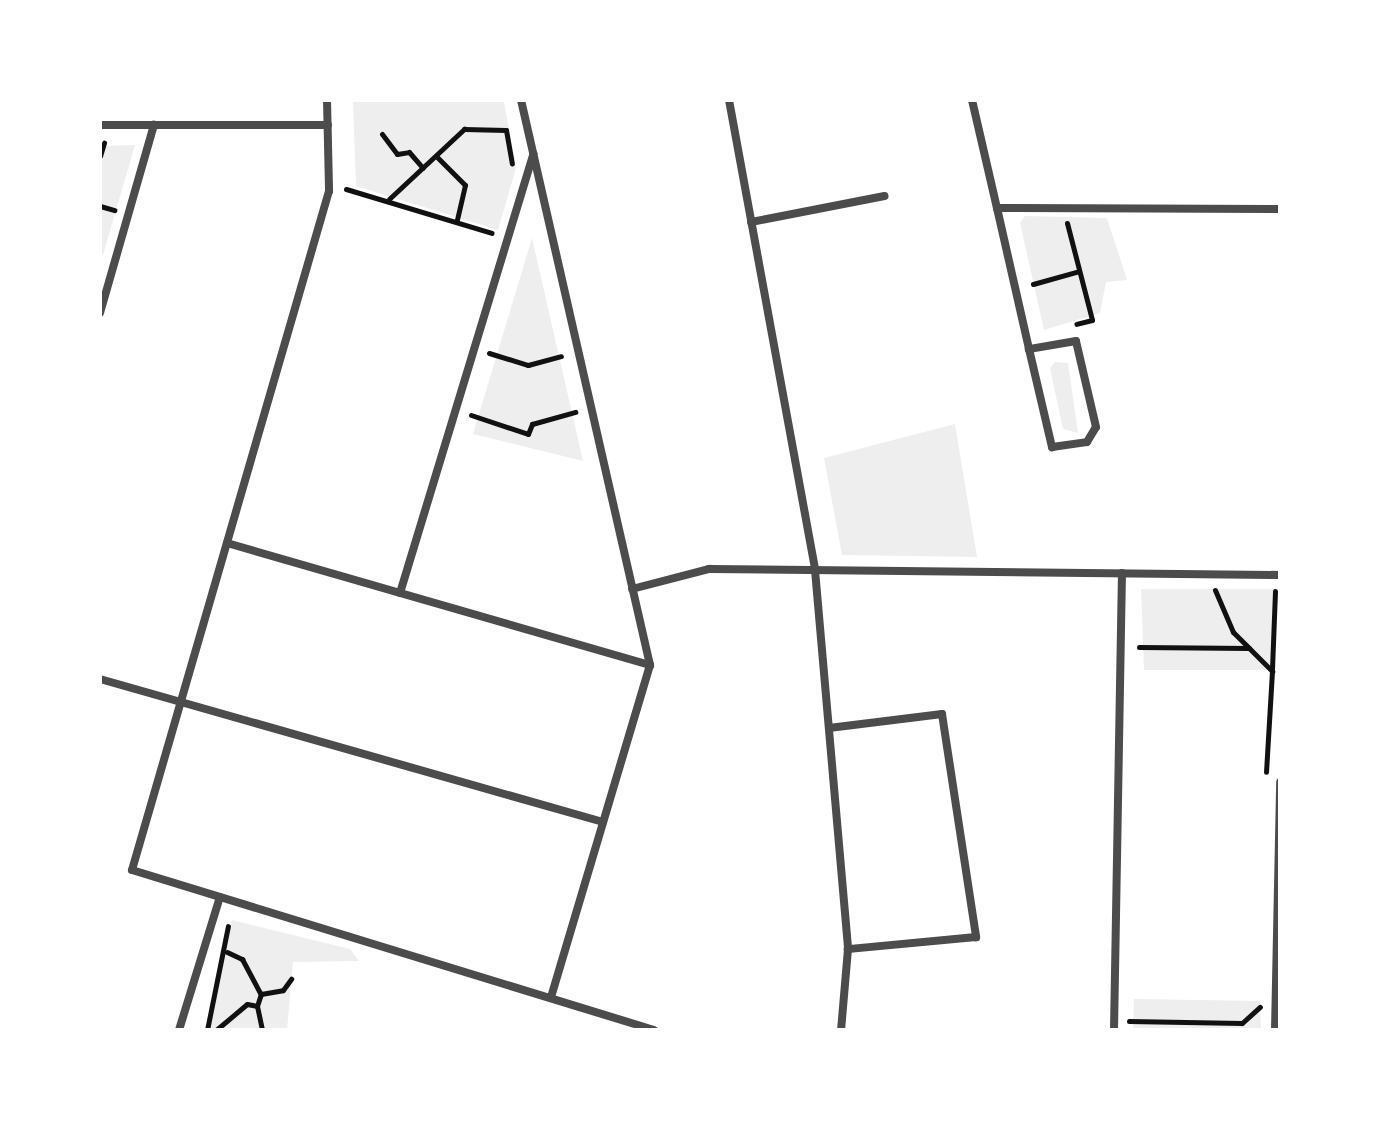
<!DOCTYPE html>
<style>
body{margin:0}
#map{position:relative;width:1380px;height:1130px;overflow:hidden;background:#fff;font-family:Ubuntu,sans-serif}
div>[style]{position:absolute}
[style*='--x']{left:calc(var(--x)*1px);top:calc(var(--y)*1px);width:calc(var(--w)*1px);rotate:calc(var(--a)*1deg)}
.green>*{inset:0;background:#eee}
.path>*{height:5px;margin:-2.5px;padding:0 2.5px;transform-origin:2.5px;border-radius:2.5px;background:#111}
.minor>*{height:8px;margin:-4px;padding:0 4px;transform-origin:4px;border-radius:4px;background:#4c4c4c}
span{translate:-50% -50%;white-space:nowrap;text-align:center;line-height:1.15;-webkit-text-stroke:6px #fff;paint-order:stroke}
.frame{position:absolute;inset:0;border:102px solid #fff;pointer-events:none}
</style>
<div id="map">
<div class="green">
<div style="clip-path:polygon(353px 102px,504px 102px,516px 168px,498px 230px,356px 186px)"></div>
<div style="clip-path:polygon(135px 145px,103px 255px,100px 254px,100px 146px)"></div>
<div style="clip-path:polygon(1025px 216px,1107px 218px,1127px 280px,1106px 282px,1100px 313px,1044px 330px,1020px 223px)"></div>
<div style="clip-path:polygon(532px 238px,583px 461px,473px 434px)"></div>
<div style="clip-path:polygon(1055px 362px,1068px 363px,1078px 433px,1063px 429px,1050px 368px)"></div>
<div style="clip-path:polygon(955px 424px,977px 557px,842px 555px,824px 458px)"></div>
<div style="clip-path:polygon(1141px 589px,1273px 589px,1271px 670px,1144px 670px)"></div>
<div style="clip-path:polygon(232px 920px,350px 949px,359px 961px,293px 962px,287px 1030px,205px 1030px)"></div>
<div style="clip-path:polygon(1134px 999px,1260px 1001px,1261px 1030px,1133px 1030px)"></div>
</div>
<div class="path">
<div style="--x:382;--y:134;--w:25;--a:53"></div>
<div style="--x:397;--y:154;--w:12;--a:-9"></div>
<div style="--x:409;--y:152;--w:21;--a:49"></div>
<div style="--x:100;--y:156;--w:14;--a:-73"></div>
<div style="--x:436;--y:156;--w:41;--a:45"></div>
<div style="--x:465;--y:185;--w:37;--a:103"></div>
<div style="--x:346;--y:189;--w:152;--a:16.8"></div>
<div style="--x:389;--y:199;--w:103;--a:-43"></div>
<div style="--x:464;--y:129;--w:42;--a:1.4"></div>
<div style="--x:506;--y:130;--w:34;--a:80"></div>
<div style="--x:100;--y:206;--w:15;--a:16"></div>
<div style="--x:1067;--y:223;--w:100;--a:75.5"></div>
<div style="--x:1092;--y:320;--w:16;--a:166"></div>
<div style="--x:1033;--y:284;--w:45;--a:-15.6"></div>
<div style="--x:489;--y:353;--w:41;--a:17.1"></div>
<div style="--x:528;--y:365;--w:34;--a:-15"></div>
<div style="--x:471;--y:415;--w:60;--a:18.4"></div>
<div style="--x:528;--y:434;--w:11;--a:-68"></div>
<div style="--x:532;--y:424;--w:45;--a:-15.6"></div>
<div style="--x:1215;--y:590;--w:46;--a:66.8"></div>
<div style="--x:1233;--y:632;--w:21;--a:45"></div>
<div style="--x:1139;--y:647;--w:110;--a:0.5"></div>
<div style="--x:1249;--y:648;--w:33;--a:45"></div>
<div style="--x:1272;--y:671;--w:101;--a:93.4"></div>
<div style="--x:1272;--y:669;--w:78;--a:-87.8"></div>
<div style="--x:227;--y:952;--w:17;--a:25"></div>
<div style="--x:242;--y:959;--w:40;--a:62"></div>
<div style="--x:257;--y:1006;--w:13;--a:-72"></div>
<div style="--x:261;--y:994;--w:22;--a:-10"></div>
<div style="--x:283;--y:990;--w:14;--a:-54"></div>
<div style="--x:1129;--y:1021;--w:113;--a:1"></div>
<div style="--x:1242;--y:1023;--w:24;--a:-42"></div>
<div style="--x:207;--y:1030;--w:106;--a:-78.6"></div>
<div style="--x:216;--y:1030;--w:40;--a:-40"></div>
<div style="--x:247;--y:1004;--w:10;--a:11"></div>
<div style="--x:257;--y:1006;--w:25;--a:78"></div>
</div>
<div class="minor">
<div style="--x:327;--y:100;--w:91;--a:88.7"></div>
<div style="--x:329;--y:191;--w:707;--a:106.18"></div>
<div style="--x:132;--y:870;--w:546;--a:17.04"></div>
<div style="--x:521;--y:100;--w:580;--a:77.14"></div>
<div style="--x:650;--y:665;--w:347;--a:106.6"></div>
<div style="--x:729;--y:100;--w:478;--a:79.6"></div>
<div style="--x:815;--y:570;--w:380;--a:85"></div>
<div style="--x:848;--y:949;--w:81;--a:94.9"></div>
<div style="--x:972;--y:100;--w:111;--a:77"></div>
<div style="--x:997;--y:208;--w:145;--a:77.2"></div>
<div style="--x:1029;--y:349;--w:101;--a:76.8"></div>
<div style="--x:1052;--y:447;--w:35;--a:-8"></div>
<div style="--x:1087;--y:442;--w:17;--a:-59"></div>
<div style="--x:1096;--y:427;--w:88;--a:-103.1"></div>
<div style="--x:1076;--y:341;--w:48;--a:170.3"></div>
<div style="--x:100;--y:125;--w:228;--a:0"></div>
<div style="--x:997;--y:208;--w:283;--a:0.2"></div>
<div style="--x:751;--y:222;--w:136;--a:-11"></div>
<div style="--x:100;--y:313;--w:196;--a:-74"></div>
<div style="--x:227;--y:543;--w:440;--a:16.1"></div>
<div style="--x:632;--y:589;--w:80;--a:-14.6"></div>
<div style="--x:709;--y:569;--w:571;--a:0.6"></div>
<div style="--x:400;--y:593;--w:459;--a:-73.1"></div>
<div style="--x:100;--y:679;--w:523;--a:15.87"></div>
<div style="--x:829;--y:728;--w:114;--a:-7.1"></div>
<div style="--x:942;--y:714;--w:226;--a:81.3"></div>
<div style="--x:976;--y:937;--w:129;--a:174.6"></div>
<div style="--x:179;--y:1030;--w:139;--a:-72.9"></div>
<div style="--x:1114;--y:1030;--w:457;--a:-89"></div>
<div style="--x:1275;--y:1030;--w:248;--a:-88.8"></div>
</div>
<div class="frame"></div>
</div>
